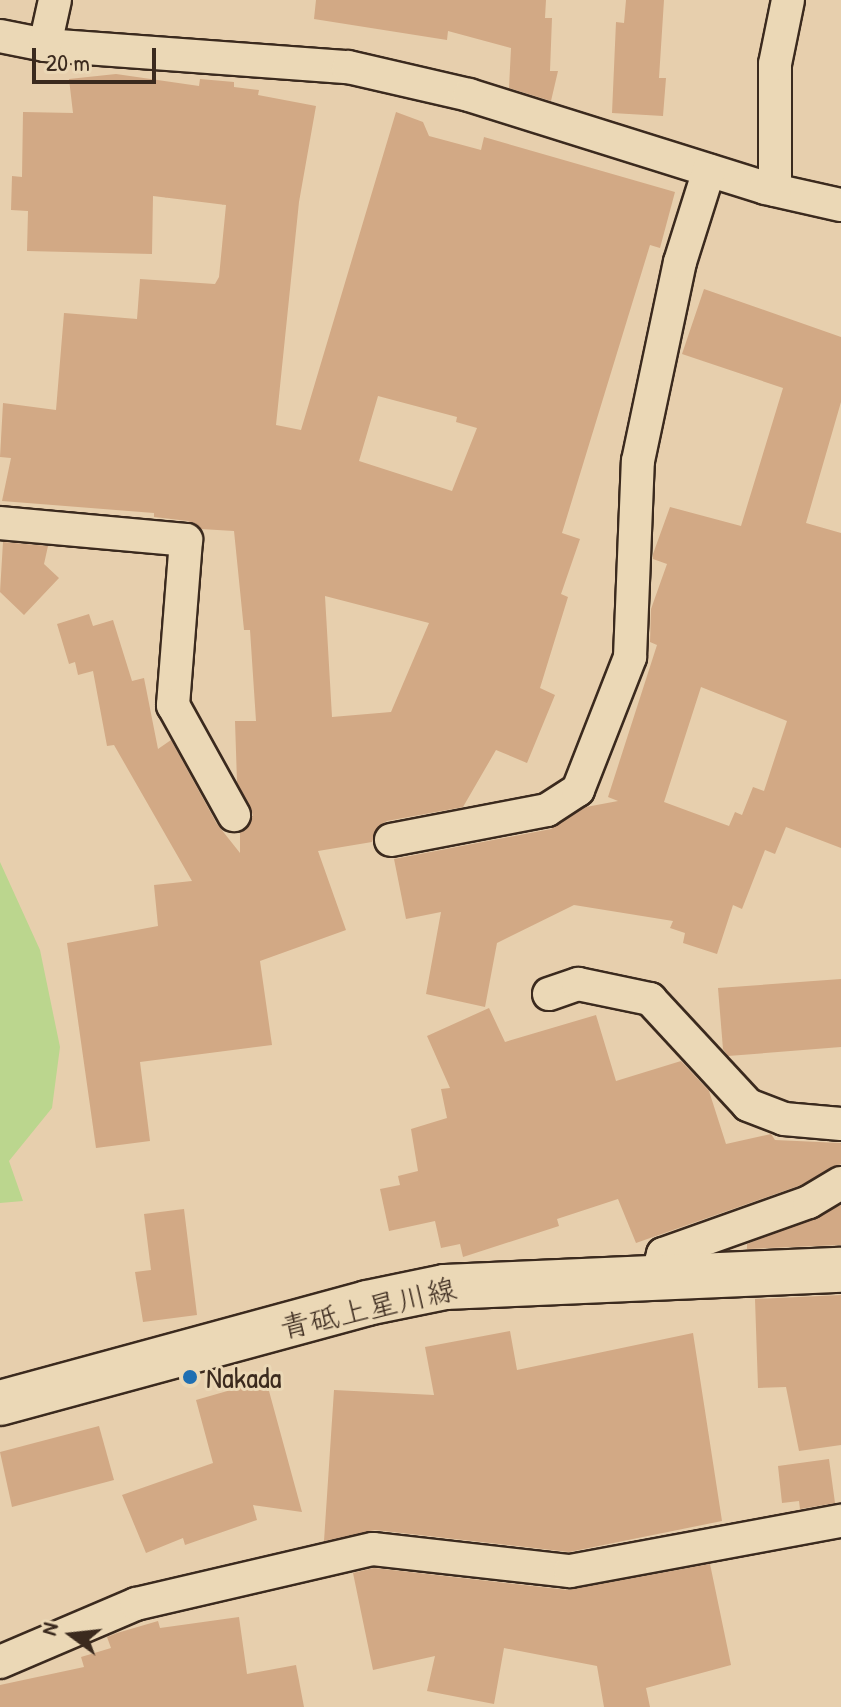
<!DOCTYPE html>
<meta charset="utf-8">
<style>
body{margin:0}
#map{position:relative;width:841px;height:1707px;overflow:hidden;background:#e7cfad;font-family:"Patrick Hand","Klee One",sans-serif}
div>[style]{position:absolute}
[style*='--x']{left:calc(var(--x)*1px);top:calc(var(--y)*1px);width:calc(var(--w)*1px);rotate:calc(var(--a)*1deg)}
.green>*{inset:0;background:#bbd68e}
.building>*{inset:0;background:#d2a985}
.roads{filter:drop-shadow(2px 0 #3b2a1e) drop-shadow(-2px 0 #3b2a1e) drop-shadow(0 2px #3b2a1e) drop-shadow(0 -2px #3b2a1e)}
.minor>*{height:32px;margin:-16px;padding:0 16px;transform-origin:16px;border-radius:16px;background:#ebd8b6}
.secondary>*{height:44px;margin:-22px;padding:0 22px;transform-origin:22px;border-radius:22px;background:#ebd8b6}
.dots>*{width:22px;height:22px;translate:-50% -50%;box-sizing:border-box;border:4px solid #ebd8b6;border-radius:50%}
span{translate:-50% -50%;white-space:nowrap;text-align:center;line-height:1.15;-webkit-text-stroke:6px #ebd8b6;paint-order:stroke}
.street-label{font-size:30px;color:#3b2a1e}
.poi-label{font-size:30px;color:#3b2a1e}
.left{translate:0 -50%;text-align:left}
.north{position:absolute;left:32px;top:1595px;width:80px;height:80px;-webkit-text-stroke:6px #ebd8b6;paint-order:stroke;rotate:285deg;font-size:22px;font-weight:700;line-height:32px;text-align:center;color:#3b2a1e}
.north::after{content:'';display:block;margin:auto;width:28px;height:36px;background:#3b2a1e;clip-path:polygon(50% 0,100% 100%,50% 72%,0 100%)}
.scale{position:absolute;left:32px;top:48px;width:124px;height:36px;box-sizing:border-box;border:4px solid #3b2a1e;border-top:0;padding-left:10px;font-size:24px;line-height:28px;white-space:nowrap;color:#3b2a1e;-webkit-text-stroke:6px #ebd8b6;paint-order:stroke}
</style>
<div id="map">
<div class="green">
<div style="clip-path:polygon(0 862px,40px 950px,60px 1047px,52px 1108px,9px 1161px,23px 1201px,0 1203px)"></div>
</div>
<div class="building">
<div style="clip-path:polygon(316px 0,546px 0,545px 18px,552px 18px,550px 71px,558px 71px,551px 101px,509px 88px,511px 48px,448px 31px,447px 40px,314px 19px)"></div>
<div style="clip-path:polygon(626px 0,664px 0,659px 78px,666px 78px,663px 116px,612px 113px,616px 22px,624px 23px)"></div>
<div style="clip-path:polygon(evenodd,116px 74px,199px 86px,200px 79px,234px 82px,234px 87px,259px 90px,258px 95px,316px 106px,299px 202px,276px 425px,301px 430px,396px 112px,423px 122px,429px 136px,481px 150px,484px 137px,675px 192px,660px 248px,650px 245px,562px 533px,580px 539px,561px 594px,568px 597px,540px 688px,555px 695px,527px 763px,496px 750px,463px 807px,387px 821px,378px 826px,372px 842px,318px 851px,346px 930px,260px 961px,272px 1045px,140px 1062px,150px 1141px,96px 1148px,67px 943px,158px 926px,154px 885px,192px 881px,114px 745px,107px 746px,93px 671px,78px 675px,75px 662px,69px 664px,57px 624px,89px 614px,93px 626px,113px 620px,132px 681px,144px 678px,158px 749px,171px 740px,217px 824px,240px 853px,240px 833px,253px 815px,237px 782px,235px 721px,256px 721px,250px 630px,244px 630px,234px 531px,201px 529px,188px 521px,154px 517px,154px 513px,2px 501px,11px 458px,0 457px,3px 403px,56px 410px,64px 313px,137px 319px,140px 279px,215px 284px,219px 277px,226px 205px,153px 196px,152px 254px,27px 251px,28px 211px,11px 210px,12px 176px,22px 177px,23px 112px,73px 113px,69px 79px,116px 74px,378px 396px,457px 417px,456px 422px,477px 428px,452px 491px,359px 461px,378px 396px,116px 74px,325px 596px,429px 623px,391px 712px,332px 717px,325px 596px)"></div>
<div style="clip-path:polygon(evenodd,704px 289px,841px 337px,841px 402px,806px 523px,841px 533px,841px 848px,786px 827px,775px 854px,765px 850px,742px 909px,733px 905px,717px 954px,683px 943px,685px 933px,670px 928px,673px 921px,574px 905px,497px 943px,485px 1007px,426px 994px,441px 912px,406px 919px,394px 859px,551px 829px,586px 807px,618px 801px,608px 797px,657px 645px,650px 642px,651px 609px,667px 564px,653px 559px,653px 554px,670px 507px,741px 526px,783px 388px,682px 354px,704px 289px,701px 687px,787px 721px,764px 791px,753px 787px,742px 815px,735px 812px,729px 826px,664px 802px,701px 687px)"></div>
<div style="clip-path:polygon(3px 542px,48px 546px,44px 564px,59px 578px,24px 615px,0 592px)"></div>
<div style="clip-path:polygon(841px 979px,841px 1047px,728px 1056px,723px 1049px,718px 988px)"></div>
<div style="clip-path:polygon(489px 1008px,505px 1042px,596px 1015px,616px 1081px,681px 1061px,709px 1091px,726px 1144px,771px 1134px,775px 1140px,841px 1143px,841px 1164px,801px 1185px,636px 1243px,618px 1199px,557px 1219px,559px 1226px,463px 1257px,460px 1244px,441px 1248px,435px 1221px,389px 1231px,380px 1189px,400px 1185px,398px 1176px,418px 1171px,411px 1129px,447px 1118px,441px 1089px,450px 1088px,427px 1036px)"></div>
<div style="clip-path:polygon(841px 1205px,841px 1245px,747px 1249px,747px 1244px)"></div>
<div style="clip-path:polygon(184px 1209px,197px 1315px,143px 1322px,135px 1272px,151px 1270px,144px 1214px)"></div>
<div style="clip-path:polygon(841px 1295px,841px 1445px,799px 1451px,786px 1387px,758px 1388px,755px 1299px)"></div>
<div style="clip-path:polygon(510px 1331px,517px 1370px,693px 1333px,722px 1521px,569px 1552px,375px 1530px,324px 1541px,334px 1390px,434px 1395px,425px 1347px)"></div>
<div style="clip-path:polygon(266px 1380px,302px 1512px,253px 1505px,257px 1520px,185px 1545px,183px 1538px,146px 1553px,122px 1495px,213px 1463px,196px 1400px)"></div>
<div style="clip-path:polygon(99px 1426px,114px 1480px,12px 1507px,0 1452px)"></div>
<div style="clip-path:polygon(829px 1459px,835px 1503px,800px 1509px,799px 1501px,782px 1503px,778px 1466px)"></div>
<div style="clip-path:polygon(710px 1564px,731px 1665px,646px 1688px,650px 1707px,604px 1707px,597px 1666px,504px 1648px,494px 1704px,427px 1691px,435px 1656px,373px 1670px,353px 1573px,374px 1568px,568px 1590px)"></div>
<div style="clip-path:polygon(239px 1617px,247px 1674px,296px 1665px,304px 1707px,0 1707px,0 1685px,84px 1667px,81px 1657px,111px 1648px,107px 1637px,117px 1633px,158px 1621px,160px 1628px)"></div>
</div>
<div class="roads">
<div class="minor">
<div style="--x:0;--y:36;--w:46;--a:11.3"></div>
<div style="--x:45;--y:45;--w:304;--a:4.2"></div>
<div style="--x:348;--y:67;--w:124;--a:13"></div>
<div style="--x:469;--y:95;--w:310;--a:17.4"></div>
<div style="--x:765;--y:188;--w:78;--a:12.6"></div>
<div style="--x:45;--y:45;--w:46;--a:-77.5"></div>
<div style="--x:775;--y:190;--w:126;--a:-90"></div>
<div style="--x:775;--y:64;--w:65;--a:-78.5"></div>
<div style="--x:0;--y:523;--w:187;--a:5.2"></div>
<div style="--x:186;--y:540;--w:166;--a:94.5"></div>
<div style="--x:173;--y:705;--w:126;--a:61"></div>
<div style="--x:391;--y:840;--w:159;--a:-10.9"></div>
<div style="--x:547;--y:810;--w:37;--a:-33"></div>
<div style="--x:578;--y:790;--w:143;--a:-68.6"></div>
<div style="--x:630;--y:657;--w:196;--a:-87.7"></div>
<div style="--x:638;--y:461;--w:203;--a:-78.1"></div>
<div style="--x:680;--y:262;--w:96;--a:-72.5"></div>
<div style="--x:549;--y:994;--w:31;--a:-19"></div>
<div style="--x:578;--y:984;--w:74;--a:11.8"></div>
<div style="--x:650;--y:999;--w:144;--a:47.2"></div>
<div style="--x:748;--y:1105;--w:39;--a:21"></div>
<div style="--x:784;--y:1119;--w:57;--a:5"></div>
<div style="--x:656;--y:1279;--w:26;--a:-74"></div>
<div style="--x:663;--y:1254;--w:155;--a:-19.6"></div>
<div style="--x:809;--y:1202;--w:37;--a:-31"></div>
<div style="--x:0;--y:1662;--w:148;--a:-23.1"></div>
<div style="--x:136;--y:1604;--w:243;--a:-13.1"></div>
<div style="--x:373;--y:1549;--w:198;--a:6.4"></div>
<div style="--x:570;--y:1571;--w:276;--a:-10.5"></div>
</div>
<div class="secondary">
<div style="--x:0;--y:1403;--w:380;--a:-15.2"></div>
<div style="--x:367;--y:1303;--w:80;--a:-11.6"></div>
<div style="--x:445;--y:1287;--w:396;--a:-2.5"></div>
</div>
</div>
<div class="dots">
<div style="left:190px;top:1377px;background:#1f6fb2"></div>
</div>
<div class="street-label">
<span style="left:368px;top:1308px;rotate:-13deg">青砥上星川線</span>
</div>
<div class="poi-label">
<span class="left" style="left:206px;top:1377px">Nakada</span>
</div>
<div class="north">N</div>
<div class="scale">20 m</div>
</div>
